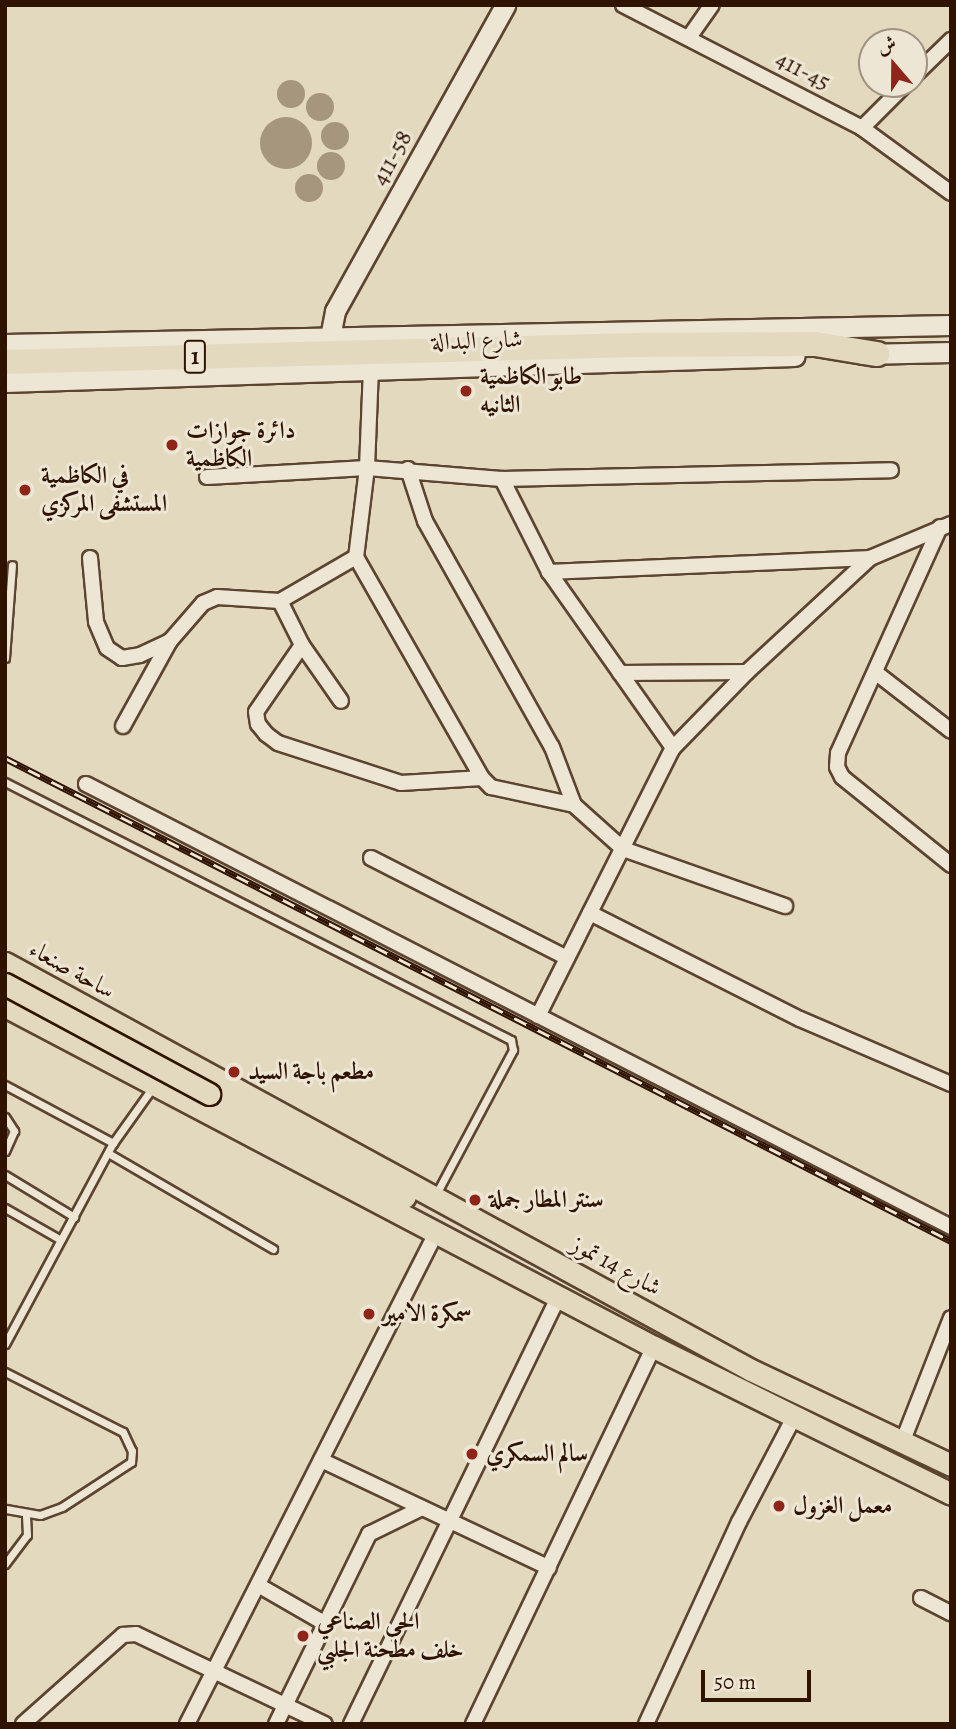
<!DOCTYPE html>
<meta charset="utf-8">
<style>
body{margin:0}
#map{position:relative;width:956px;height:1729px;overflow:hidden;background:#e3d9bf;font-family:Alegreya,Amiri,serif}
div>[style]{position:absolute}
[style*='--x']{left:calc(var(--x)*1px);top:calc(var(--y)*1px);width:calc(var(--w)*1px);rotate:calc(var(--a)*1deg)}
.water>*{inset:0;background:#a6967e}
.round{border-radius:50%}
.roads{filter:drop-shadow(2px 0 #5c4430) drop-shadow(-2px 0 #5c4430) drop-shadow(0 2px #5c4430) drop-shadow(0 -2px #5c4430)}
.lane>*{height:7px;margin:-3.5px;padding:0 3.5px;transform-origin:3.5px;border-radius:3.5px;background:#ede6d5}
.street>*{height:14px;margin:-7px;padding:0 7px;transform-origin:7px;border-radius:7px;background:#ede6d5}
.secondary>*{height:19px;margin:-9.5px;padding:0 9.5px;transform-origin:9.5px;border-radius:9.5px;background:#ede6d5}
.primary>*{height:21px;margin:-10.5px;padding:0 10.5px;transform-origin:10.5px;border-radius:10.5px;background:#e3d9bf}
.highway>*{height:24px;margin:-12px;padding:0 12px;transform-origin:12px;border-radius:12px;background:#e3d9bf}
.rail>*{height:7px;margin-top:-3.5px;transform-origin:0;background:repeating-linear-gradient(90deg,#ede6d5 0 13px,#2f1300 0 26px);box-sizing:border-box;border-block:2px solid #2f1300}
.bridges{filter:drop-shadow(2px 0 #2f1300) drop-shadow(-2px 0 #2f1300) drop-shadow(0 2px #2f1300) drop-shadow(0 -2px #2f1300)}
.primary-bridge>*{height:21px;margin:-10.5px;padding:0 10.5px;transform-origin:10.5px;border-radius:10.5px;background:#e3d9bf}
.dots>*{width:19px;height:19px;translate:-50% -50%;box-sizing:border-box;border:4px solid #ede6d5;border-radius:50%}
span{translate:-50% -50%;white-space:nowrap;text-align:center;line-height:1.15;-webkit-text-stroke:6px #ede6d5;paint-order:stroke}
.shield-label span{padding:2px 5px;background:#ede6d5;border:2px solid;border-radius:5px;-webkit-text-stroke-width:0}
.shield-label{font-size:23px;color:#2f1300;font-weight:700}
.street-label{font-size:24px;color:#2f1300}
.poi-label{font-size:24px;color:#2f1300;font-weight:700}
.left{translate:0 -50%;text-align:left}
.frame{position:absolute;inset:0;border:7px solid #2f1300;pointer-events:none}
.north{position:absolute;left:858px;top:28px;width:70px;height:70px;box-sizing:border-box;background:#ede6d5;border:2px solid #a19280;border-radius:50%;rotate:340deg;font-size:19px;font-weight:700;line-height:28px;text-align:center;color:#2f1300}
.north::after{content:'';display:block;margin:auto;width:24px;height:32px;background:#8f2418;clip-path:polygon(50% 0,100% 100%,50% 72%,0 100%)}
.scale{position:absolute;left:701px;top:1670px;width:110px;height:32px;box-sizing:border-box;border:4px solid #2f1300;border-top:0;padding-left:9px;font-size:21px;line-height:24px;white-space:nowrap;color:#2f1300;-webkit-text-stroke:5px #ede6d5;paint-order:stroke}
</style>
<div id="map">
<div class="water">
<div class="round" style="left:277px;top:80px;width:28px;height:28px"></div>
<div class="round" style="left:306px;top:93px;width:28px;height:28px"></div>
<div class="round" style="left:260px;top:117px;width:52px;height:52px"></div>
<div class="round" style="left:321px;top:122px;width:28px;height:28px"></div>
<div class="round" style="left:317px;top:152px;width:28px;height:28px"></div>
<div class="round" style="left:295px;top:174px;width:28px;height:28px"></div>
</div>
<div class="roads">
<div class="lane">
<div style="--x:5;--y:658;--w:93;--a:-85.7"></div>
<div style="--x:5;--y:782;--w:568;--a:27.02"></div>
<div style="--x:511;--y:1040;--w:10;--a:79"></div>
<div style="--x:513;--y:1050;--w:163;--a:118.1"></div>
<div style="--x:5;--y:1085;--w:123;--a:28.2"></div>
<div style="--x:5;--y:1117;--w:17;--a:57"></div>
<div style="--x:14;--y:1131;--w:22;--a:114"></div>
<div style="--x:108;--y:1153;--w:191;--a:30.2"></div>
<div style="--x:5;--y:1175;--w:81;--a:31.3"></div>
<div style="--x:5;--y:1208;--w:64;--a:29.7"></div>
<div style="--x:5;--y:1344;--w:228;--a:-61.8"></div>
<div style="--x:113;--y:1143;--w:69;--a:-54.5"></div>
<div style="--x:5;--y:1372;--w:132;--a:27"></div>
<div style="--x:123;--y:1432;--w:21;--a:65"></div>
<div style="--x:132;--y:1451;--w:11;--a:95"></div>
<div style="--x:131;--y:1462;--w:82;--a:146.9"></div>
<div style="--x:62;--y:1507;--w:23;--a:160"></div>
<div style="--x:40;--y:1515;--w:36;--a:-170"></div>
<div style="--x:5;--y:1564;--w:36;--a:-53"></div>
<div style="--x:27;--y:1535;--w:20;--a:-93"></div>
</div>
<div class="street">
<div style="--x:623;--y:5;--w:269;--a:27.2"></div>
<div style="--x:862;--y:128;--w:110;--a:36.1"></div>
<div style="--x:690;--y:36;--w:38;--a:-55"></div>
<div style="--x:914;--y:76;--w:52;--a:-44.2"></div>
<div style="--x:862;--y:128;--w:62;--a:-45"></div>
<div style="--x:371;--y:368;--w:100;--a:92.3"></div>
<div style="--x:367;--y:468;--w:90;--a:97"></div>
<div style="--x:356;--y:557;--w:254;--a:60.3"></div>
<div style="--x:482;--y:778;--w:13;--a:45"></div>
<div style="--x:491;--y:787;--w:85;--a:12.2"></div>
<div style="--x:408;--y:469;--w:55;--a:71.9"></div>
<div style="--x:425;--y:521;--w:259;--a:60.7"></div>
<div style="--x:552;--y:747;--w:62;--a:69.2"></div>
<div style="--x:574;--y:805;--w:66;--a:41.9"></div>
<div style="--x:623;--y:849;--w:172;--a:19.4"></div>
<div style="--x:207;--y:477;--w:160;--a:-3.2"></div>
<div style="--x:367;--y:468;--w:135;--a:4.7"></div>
<div style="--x:502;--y:479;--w:389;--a:-1.3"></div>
<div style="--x:502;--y:479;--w:104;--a:63.2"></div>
<div style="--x:549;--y:572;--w:215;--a:54.8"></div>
<div style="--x:940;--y:527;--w:248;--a:114.3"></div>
<div style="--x:838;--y:753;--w:14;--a:94"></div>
<div style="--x:837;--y:767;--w:11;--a:63"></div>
<div style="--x:842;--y:777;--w:140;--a:38.9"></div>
<div style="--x:90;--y:558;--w:64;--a:84.6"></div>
<div style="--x:96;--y:622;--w:28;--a:67"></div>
<div style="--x:107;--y:648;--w:18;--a:34"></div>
<div style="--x:122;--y:658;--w:18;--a:-9"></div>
<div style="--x:140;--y:655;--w:33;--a:-25"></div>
<div style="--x:170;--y:641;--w:50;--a:-49"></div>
<div style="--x:203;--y:603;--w:15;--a:-23"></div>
<div style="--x:217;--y:597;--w:63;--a:3.6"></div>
<div style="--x:280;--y:601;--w:88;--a:-30.1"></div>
<div style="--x:549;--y:572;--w:321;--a:-2.5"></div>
<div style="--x:280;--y:601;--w:49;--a:63.4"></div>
<div style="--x:302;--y:645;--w:68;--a:55.1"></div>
<div style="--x:302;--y:645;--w:81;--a:124.5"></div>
<div style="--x:256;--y:712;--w:12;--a:81"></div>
<div style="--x:258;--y:724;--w:13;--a:51"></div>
<div style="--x:266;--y:734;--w:15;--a:37"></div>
<div style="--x:278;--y:743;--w:129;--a:18"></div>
<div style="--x:401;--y:783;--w:81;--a:-3.5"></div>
<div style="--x:875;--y:672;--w:96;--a:37.8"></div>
<div style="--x:620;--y:673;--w:127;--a:-0.5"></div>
<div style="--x:123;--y:726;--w:97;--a:-61.1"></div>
<div style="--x:86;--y:784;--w:972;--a:27.12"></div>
<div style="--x:371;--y:858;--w:220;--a:27"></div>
<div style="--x:590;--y:913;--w:235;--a:26.8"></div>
<div style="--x:800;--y:1019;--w:164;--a:23.3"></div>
<div style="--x:538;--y:1016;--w:300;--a:-63.3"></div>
<div style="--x:673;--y:748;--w:106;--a:-45.8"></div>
<div style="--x:747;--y:672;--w:168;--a:-42.8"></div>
<div style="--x:870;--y:558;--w:88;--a:-22.8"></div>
<div style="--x:902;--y:1443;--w:134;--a:-68.6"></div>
<div style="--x:321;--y:1460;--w:252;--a:25.3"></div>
<div style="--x:258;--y:1585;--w:76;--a:29.9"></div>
<div style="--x:921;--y:1598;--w:34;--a:27"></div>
<div style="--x:23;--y:1724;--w:134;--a:-41.7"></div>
<div style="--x:123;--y:1635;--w:13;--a:-4"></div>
<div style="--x:136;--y:1634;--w:209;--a:25.5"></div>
<div style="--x:187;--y:1724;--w:551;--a:-63.11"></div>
<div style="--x:276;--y:1724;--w:212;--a:-63.9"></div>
<div style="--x:369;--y:1534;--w:59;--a:-26.1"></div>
<div style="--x:351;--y:1724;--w:475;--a:-64.1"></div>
<div style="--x:473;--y:1724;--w:418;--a:-64.4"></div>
<div style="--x:646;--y:1724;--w:222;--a:-65.3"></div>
<div style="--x:739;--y:1522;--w:116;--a:-62.3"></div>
</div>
<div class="secondary">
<div style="--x:330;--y:337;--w:26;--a:-79"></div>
<div style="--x:335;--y:311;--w:350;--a:-60.9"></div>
<div style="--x:5;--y:344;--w:946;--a:-1.15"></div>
<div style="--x:863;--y:354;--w:88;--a:-1.3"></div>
<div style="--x:5;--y:382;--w:790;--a:-1.89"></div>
</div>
<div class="primary">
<div style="--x:5;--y:963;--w:850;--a:28.62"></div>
<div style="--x:751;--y:1370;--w:221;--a:25.4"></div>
<div style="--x:5;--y:1006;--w:733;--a:27.72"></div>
<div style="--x:654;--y:1347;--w:331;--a:26.3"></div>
<div style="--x:209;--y:1094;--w:221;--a:27.7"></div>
</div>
<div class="highway">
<div style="--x:5;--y:362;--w:629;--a:-1.55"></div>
<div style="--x:634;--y:345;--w:181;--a:-0.3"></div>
<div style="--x:815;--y:344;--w:63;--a:9.2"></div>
</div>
</div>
<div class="rail">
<div style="--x:5;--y:758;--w:1062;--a:27.05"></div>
</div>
<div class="bridges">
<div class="primary-bridge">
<div style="--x:5;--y:984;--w:232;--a:28.3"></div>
</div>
</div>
<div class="dots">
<div style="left:466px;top:391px;background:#8f2418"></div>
<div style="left:172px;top:445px;background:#8f2418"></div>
<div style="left:25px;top:490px;background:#8f2418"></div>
<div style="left:234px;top:1072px;background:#8f2418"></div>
<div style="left:475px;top:1200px;background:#8f2418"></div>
<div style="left:369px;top:1314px;background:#8f2418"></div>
<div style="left:472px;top:1454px;background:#8f2418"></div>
<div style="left:779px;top:1506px;background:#8f2418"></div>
<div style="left:303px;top:1636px;background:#8f2418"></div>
</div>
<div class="shield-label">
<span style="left:195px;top:357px">1</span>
</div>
<div class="street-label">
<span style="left:803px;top:71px;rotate:28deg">411-45</span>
<span style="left:392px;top:158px;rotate:-61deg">411-58</span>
<span style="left:477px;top:341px;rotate:-2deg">شارع البدالة</span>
<span style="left:72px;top:970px;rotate:29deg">ساحة صنعاء</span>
<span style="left:616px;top:1266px;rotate:29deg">شارع 14 تموز</span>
</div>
<div class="poi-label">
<span class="left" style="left:480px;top:391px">طابو الكاظمية<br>الثانيه</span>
<span class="left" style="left:186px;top:445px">دائرة جوازات<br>الكاظمية</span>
<span class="left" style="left:41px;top:490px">في الكاظمية<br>المستشفى المركزي</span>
<span class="left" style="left:248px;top:1072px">مطعم باجة السيد</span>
<span class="left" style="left:489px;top:1200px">سنتر المطار جملة</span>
<span class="left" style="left:383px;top:1314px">سمكرة الامير</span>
<span class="left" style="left:486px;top:1454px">سالم السمكري</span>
<span class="left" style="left:793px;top:1506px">معمل الغزول</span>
<span class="left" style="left:317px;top:1636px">الحي الصناعي<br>خلف مطحنة الجلبي</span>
</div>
<div class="frame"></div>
<div class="north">ش</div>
<div class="scale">50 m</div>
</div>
